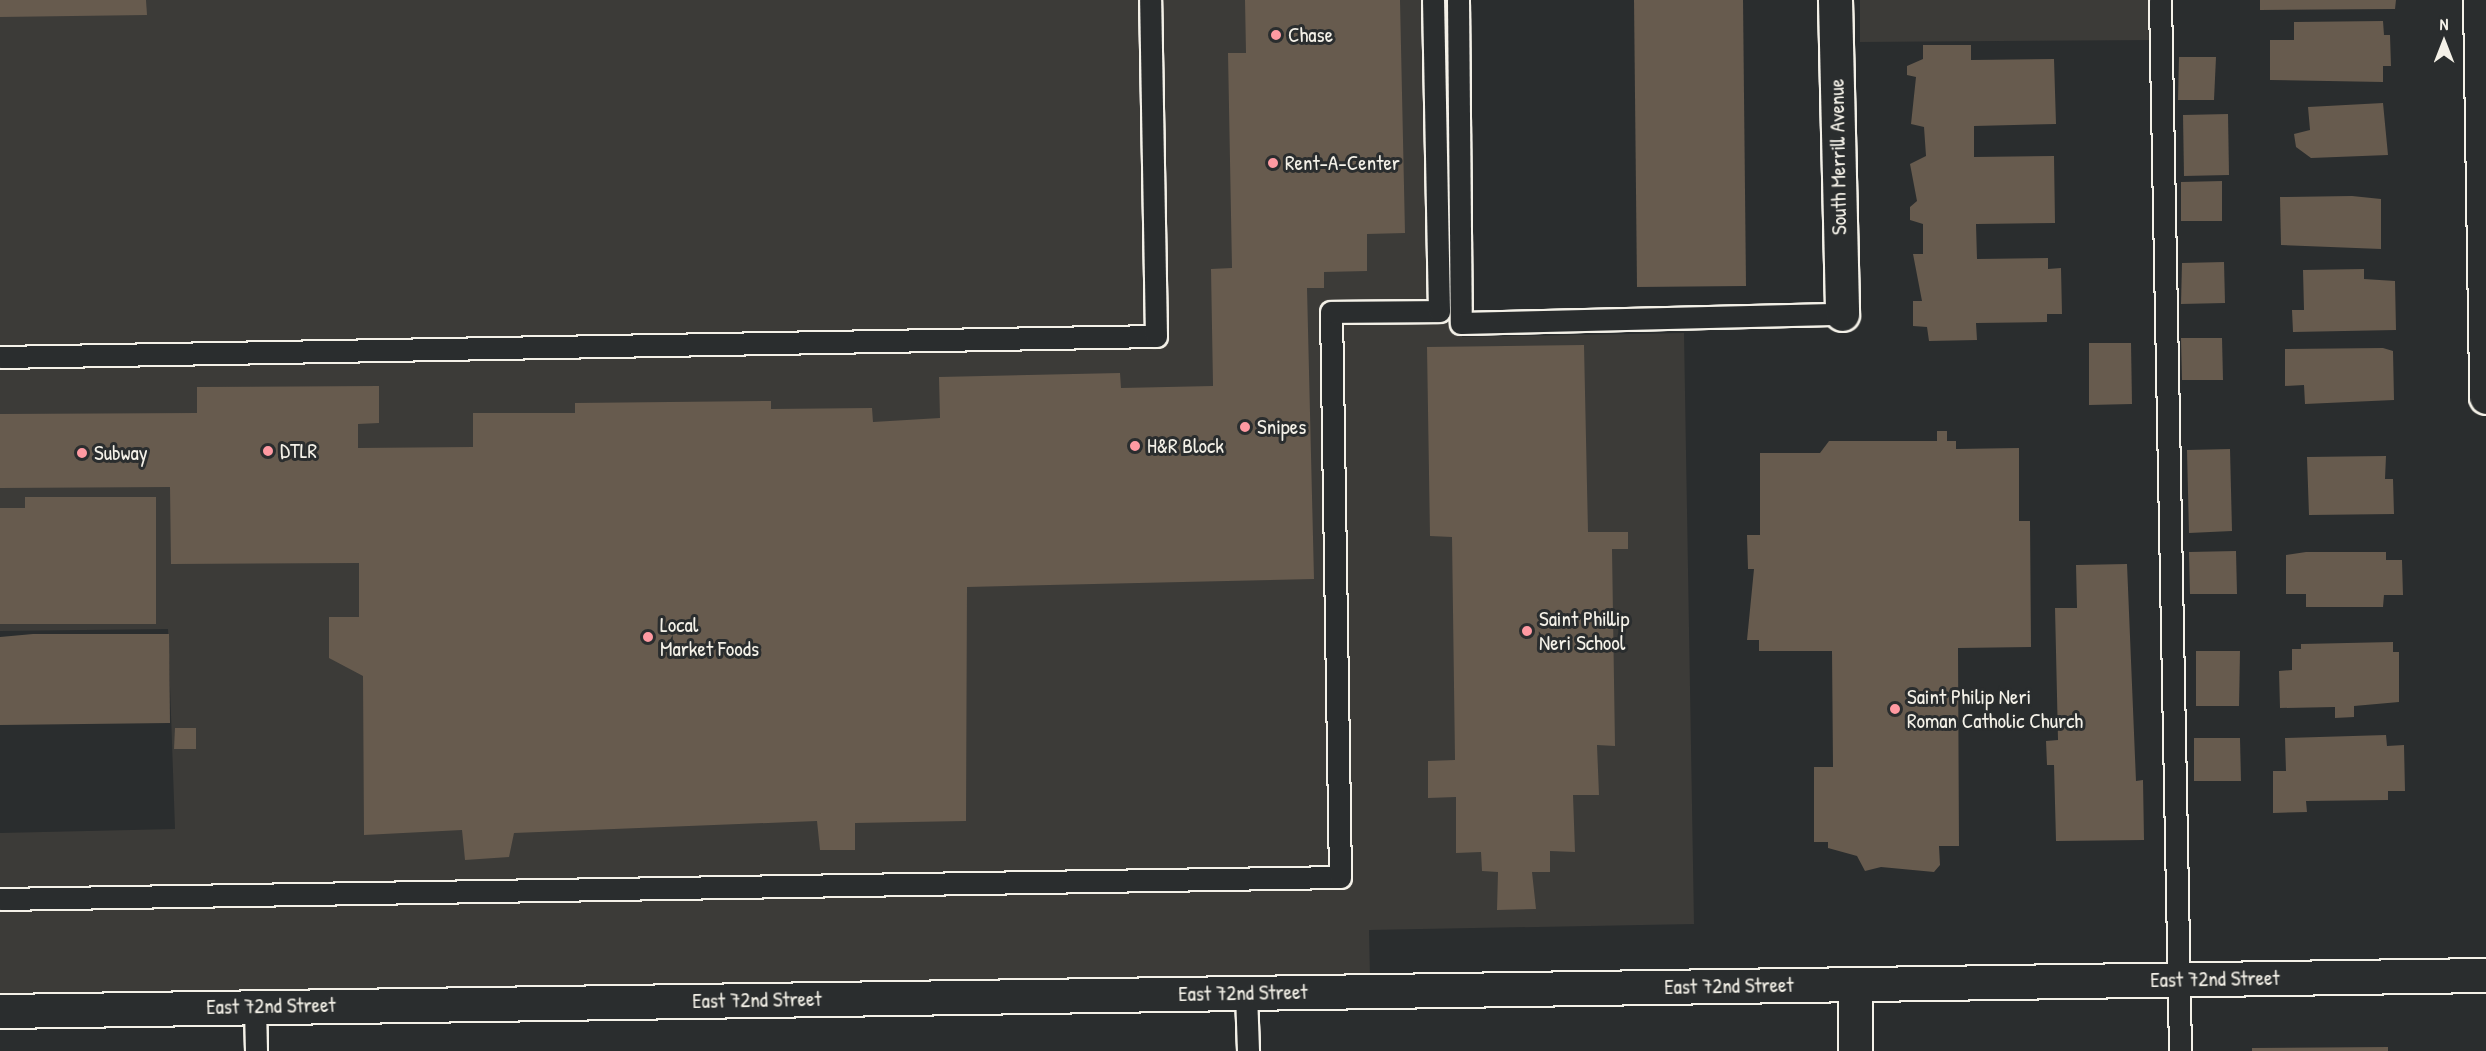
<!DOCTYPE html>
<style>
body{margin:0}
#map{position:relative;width:2486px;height:1051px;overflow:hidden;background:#2a2d2e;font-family:"Patrick Hand",sans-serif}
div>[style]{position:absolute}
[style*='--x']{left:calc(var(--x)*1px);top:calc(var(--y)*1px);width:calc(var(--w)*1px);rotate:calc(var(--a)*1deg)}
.built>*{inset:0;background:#3c3b38}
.building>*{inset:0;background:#675b4e}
.roads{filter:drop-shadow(2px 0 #f4f1e8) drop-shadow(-2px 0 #f4f1e8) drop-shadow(0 2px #f4f1e8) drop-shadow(0 -2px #f4f1e8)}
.service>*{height:21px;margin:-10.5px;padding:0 10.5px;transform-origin:10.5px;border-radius:10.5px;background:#2a2d2e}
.minor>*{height:33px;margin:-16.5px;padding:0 16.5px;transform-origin:16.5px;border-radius:16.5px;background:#2a2d2e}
.dots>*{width:16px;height:16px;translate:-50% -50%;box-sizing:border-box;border:3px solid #2a2d2e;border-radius:50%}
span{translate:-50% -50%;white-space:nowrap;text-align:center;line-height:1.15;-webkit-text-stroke:6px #2a2d2e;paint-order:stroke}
.poi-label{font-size:21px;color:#f4f1e8}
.left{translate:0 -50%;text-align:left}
.street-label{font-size:21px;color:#f4f1e8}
.north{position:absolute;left:2414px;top:12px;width:60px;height:60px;-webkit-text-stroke:4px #2a2d2e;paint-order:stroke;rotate:0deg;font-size:16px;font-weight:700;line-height:24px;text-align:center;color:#f4f1e8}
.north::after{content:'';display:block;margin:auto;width:21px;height:27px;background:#f4f1e8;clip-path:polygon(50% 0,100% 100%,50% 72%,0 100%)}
</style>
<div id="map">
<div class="built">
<div style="clip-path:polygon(0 0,1458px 0,1462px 337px,1684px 333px,1694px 924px,1369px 930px,1370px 977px,0 997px,0 833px,175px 829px,168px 629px,0 631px)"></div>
<div style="clip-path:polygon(1860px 0,2160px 0,2160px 40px,1860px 42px)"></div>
</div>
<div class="building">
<div style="clip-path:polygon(0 0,146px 0,147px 15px,0 17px)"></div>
<div style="clip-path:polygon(1245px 0,1400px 0,1405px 233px,1367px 234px,1367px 271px,1324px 272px,1324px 288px,1307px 288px,1314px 579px,967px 587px,966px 821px,855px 823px,855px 850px,820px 850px,817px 821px,514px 833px,509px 857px,465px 860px,462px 830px,364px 835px,363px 676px,329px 658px,329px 617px,359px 617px,359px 563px,171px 564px,170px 487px,0 488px,0 414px,197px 413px,197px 387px,379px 386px,379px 423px,358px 424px,358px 448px,473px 447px,473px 413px,575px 413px,575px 403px,771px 401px,771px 409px,872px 408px,873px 422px,940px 418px,939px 377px,1120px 373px,1121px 388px,1213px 386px,1211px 269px,1232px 268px,1228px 53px,1246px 53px)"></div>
<div style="clip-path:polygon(1634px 0,1743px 0,1746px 286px,1637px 287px)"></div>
<div style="clip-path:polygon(2260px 0,2396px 0,2395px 9px,2260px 10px)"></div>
<div style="clip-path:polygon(2383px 21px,2384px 35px,2390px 35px,2391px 66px,2383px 66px,2383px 82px,2270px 80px,2270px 40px,2294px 40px,2294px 22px)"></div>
<div style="clip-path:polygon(1923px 45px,1971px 45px,1971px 60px,2054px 59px,2056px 124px,1974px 126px,1974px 157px,2054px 156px,2055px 223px,1976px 224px,1977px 259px,2048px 258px,2048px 269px,2061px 268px,2062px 314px,2047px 314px,2047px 322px,1976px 323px,1977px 340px,1929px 341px,1927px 327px,1913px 326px,1913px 301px,1922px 301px,1913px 254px,1923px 254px,1923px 224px,1910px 220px,1910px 207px,1917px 201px,1910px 164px,1926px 156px,1924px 127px,1911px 124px,1916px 77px,1907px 75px,1907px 66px,1923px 59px)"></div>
<div style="clip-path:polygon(2179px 57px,2216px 57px,2214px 100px,2178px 100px)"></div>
<div style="clip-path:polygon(2383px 103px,2388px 155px,2311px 158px,2296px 147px,2294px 134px,2310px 130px,2308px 107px)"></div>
<div style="clip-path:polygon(2228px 114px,2229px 175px,2184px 176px,2183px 115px)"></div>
<div style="clip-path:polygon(2222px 181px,2222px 221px,2181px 221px,2181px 182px)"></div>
<div style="clip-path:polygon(2352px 196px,2381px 199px,2381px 249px,2281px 245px,2280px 197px)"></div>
<div style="clip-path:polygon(2224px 262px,2225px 303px,2181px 304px,2182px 263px)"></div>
<div style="clip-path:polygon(2364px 269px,2364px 279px,2395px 281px,2396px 330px,2293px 332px,2292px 310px,2304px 310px,2303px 270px)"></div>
<div style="clip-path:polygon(2181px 338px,2222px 338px,2223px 380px,2182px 380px)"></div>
<div style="clip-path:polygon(2089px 343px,2131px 343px,2132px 404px,2089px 405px)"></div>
<div style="clip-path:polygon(1584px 345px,1588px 532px,1628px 532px,1628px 549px,1612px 549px,1615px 746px,1597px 745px,1599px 795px,1573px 795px,1575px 852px,1550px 851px,1550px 872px,1532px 872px,1536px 909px,1497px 910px,1498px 872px,1482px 871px,1481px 852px,1456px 853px,1456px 797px,1428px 798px,1428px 761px,1455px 760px,1452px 537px,1430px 536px,1427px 347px)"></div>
<div style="clip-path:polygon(2383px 348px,2393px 351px,2394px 400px,2305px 404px,2304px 385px,2285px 386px,2285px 349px)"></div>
<div style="clip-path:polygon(1937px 431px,1947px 431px,1947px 441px,1956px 441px,1956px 449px,2019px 448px,2019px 521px,2030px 521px,2031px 647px,1958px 648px,1959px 846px,1939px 846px,1940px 865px,1934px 872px,1881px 867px,1865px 871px,1857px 856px,1828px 848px,1828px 842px,1814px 842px,1814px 767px,1833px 767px,1832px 651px,1759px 651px,1759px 640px,1747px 640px,1754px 569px,1748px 569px,1747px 535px,1760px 535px,1760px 453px,1820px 453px,1829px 441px,1937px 441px)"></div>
<div style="clip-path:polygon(2230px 449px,2232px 531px,2189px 533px,2187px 450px)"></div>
<div style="clip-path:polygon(2386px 456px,2385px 479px,2393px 479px,2394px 514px,2309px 515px,2307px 457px)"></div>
<div style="clip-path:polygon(25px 497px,156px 497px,156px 624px,0 624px,0 508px,25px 508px)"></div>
<div style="clip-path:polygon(2236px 551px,2237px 594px,2190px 594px,2189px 552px)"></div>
<div style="clip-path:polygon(2306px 552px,2386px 552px,2386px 560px,2402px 560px,2403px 595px,2384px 595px,2383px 607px,2306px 607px,2306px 594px,2286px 594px,2286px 555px)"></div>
<div style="clip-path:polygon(2127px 564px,2136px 781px,2143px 780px,2144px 840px,2056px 841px,2054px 765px,2047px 765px,2046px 741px,2058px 740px,2055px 608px,2077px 608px,2076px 565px)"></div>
<div style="clip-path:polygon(33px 634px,169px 634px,170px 723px,0 725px,0 637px)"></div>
<div style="clip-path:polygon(2393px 642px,2393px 652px,2399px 652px,2399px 702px,2354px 706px,2354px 717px,2335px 718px,2335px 707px,2280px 708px,2279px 671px,2292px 670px,2292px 649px,2301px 649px,2301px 644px)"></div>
<div style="clip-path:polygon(2196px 651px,2240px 651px,2239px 706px,2196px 706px)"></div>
<div style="clip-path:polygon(175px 728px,196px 728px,196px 749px,174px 749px)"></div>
<div style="clip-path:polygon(2386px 735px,2387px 746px,2404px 745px,2405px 791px,2388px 791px,2388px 800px,2306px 801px,2307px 812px,2273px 813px,2273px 771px,2286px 771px,2285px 738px)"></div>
<div style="clip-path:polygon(2194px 738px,2240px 738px,2241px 781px,2194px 781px)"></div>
<div style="clip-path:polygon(2388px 1047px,2388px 1051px,2252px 1051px,2252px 1048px)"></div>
</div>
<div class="roads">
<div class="service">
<div style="--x:1458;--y:0;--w:323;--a:89.5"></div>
<div style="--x:1461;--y:323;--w:381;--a:-1.4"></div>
<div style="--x:2160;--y:0;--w:1051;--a:88.91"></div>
<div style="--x:0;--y:357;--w:1156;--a:-1.04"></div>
<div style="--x:1156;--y:336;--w:336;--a:-91"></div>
<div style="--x:0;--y:899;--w:1340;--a:-0.94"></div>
<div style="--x:1340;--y:877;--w:565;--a:-90.91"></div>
<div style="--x:1331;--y:312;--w:108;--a:-0.5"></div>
<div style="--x:1439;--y:311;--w:311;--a:-91.1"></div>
<div style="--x:1246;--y:993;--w:58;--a:88"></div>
<div style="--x:255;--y:1007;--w:44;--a:88.7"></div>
</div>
<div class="minor">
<div style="--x:1835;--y:0;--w:314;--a:88.7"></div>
<div style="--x:2480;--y:0;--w:397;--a:89.1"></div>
<div style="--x:1855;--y:984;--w:67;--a:90"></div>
<div style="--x:0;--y:1011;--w:2486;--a:-0.83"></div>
</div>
</div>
<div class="dots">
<div style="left:1276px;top:35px;background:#ff9aa2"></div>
<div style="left:1273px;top:163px;background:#ff9aa2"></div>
<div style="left:1245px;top:427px;background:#ff9aa2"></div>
<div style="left:1135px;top:446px;background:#ff9aa2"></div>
<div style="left:268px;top:451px;background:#ff9aa2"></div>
<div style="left:82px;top:453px;background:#ff9aa2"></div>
<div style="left:1527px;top:631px;background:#ff9aa2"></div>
<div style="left:648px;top:637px;background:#ff9aa2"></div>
<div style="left:1895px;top:709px;background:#ff9aa2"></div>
</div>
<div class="poi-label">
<span class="left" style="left:1288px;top:35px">Chase</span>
<span class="left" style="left:1285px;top:163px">Rent-A-Center</span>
<span class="left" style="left:1257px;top:427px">Snipes</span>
<span class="left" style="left:1147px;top:446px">H&amp;R Block</span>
<span class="left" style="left:280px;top:451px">DTLR</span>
<span class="left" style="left:94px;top:453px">Subway</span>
<span class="left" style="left:1539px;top:631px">Saint Phillip<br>Neri School</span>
<span class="left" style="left:660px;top:637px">Local<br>Market Foods</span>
<span class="left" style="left:1907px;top:709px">Saint Philip Neri<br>Roman Catholic Church</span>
</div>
<div class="street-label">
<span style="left:1838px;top:157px;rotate:-91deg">South Merrill Avenue</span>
<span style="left:2215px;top:979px;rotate:-1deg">East 72nd Street</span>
<span style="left:1729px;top:986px;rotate:-1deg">East 72nd Street</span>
<span style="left:1243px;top:993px;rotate:-1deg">East 72nd Street</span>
<span style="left:757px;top:1000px;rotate:-1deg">East 72nd Street</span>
<span style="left:271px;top:1006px;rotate:-1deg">East 72nd Street</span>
</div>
<div class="north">N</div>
</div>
